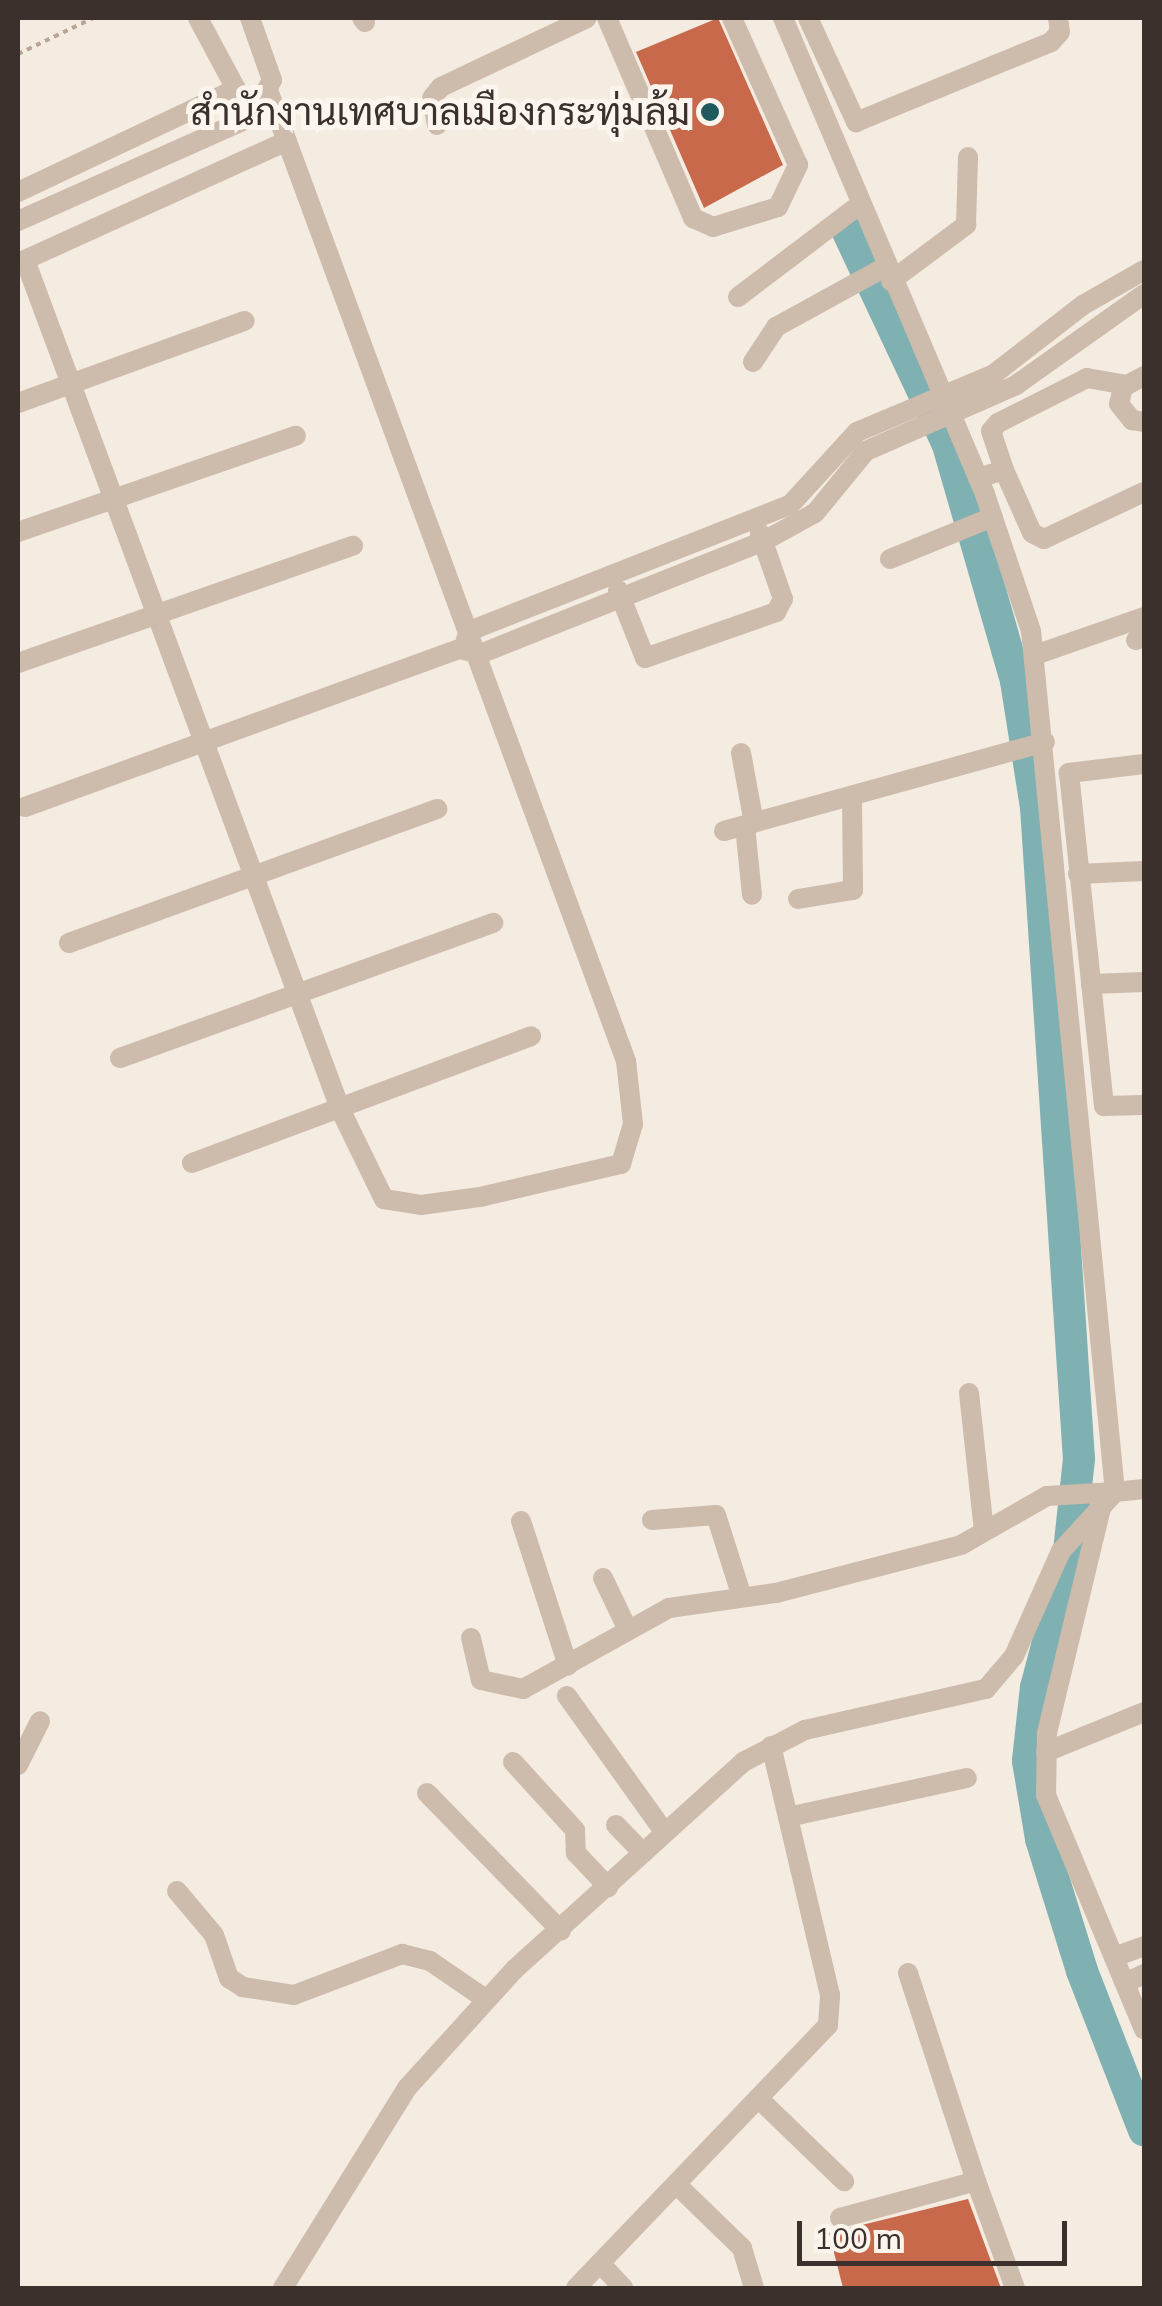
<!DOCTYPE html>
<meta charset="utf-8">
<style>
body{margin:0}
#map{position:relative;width:1162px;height:2306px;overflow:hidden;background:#f4ebe1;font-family:Mulish,Sarabun,sans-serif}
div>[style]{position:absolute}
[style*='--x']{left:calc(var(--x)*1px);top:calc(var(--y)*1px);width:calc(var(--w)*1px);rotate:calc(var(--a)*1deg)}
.river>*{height:32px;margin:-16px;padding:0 16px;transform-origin:16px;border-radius:16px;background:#7fb0b2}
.building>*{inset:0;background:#c8694b}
.path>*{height:4px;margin-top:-2px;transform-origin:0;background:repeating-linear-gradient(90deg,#b9a596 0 5px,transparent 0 10px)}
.minor>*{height:20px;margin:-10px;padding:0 10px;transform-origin:10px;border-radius:10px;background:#cdbbac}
.dots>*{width:28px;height:28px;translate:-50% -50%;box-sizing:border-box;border:5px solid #fbf5ee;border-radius:50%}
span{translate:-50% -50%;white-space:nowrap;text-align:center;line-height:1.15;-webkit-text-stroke:10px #fbf5ee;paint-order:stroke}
.poi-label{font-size:38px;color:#3b302b}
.right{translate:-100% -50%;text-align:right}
.frame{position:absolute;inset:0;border:20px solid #3b302b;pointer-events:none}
.scale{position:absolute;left:797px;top:2221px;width:270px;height:45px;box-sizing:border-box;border:5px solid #3b302b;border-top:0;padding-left:12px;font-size:30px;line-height:35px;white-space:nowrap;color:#3b302b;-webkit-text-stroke:8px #fbf5ee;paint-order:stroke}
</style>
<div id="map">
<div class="river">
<div style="--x:847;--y:230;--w:238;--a:64.8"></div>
<div style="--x:948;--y:445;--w:246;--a:73.9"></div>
<div style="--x:1016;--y:681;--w:128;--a:81"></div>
<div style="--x:1036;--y:807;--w:653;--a:86.23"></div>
<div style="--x:1079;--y:1459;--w:112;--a:96.2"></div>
<div style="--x:1067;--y:1570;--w:121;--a:104.8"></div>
<div style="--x:1036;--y:1687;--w:74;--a:96.2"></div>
<div style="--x:1028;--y:1761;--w:79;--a:80.5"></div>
<div style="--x:1041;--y:1839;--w:138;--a:72.7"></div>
<div style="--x:1082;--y:1971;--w:171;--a:68.7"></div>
</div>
<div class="building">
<div style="clip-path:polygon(718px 18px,783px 165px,704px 208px,636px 52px)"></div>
<div style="clip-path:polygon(968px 2199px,1001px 2288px,843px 2288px,829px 2233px)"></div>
</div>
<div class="path">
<div style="--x:18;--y:54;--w:83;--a:-25.6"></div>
</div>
<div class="minor">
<div style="--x:362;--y:18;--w:5;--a:53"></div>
<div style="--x:607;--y:18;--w:218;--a:66.7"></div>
<div style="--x:693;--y:218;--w:22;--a:24"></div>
<div style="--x:713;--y:227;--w:68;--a:-17.1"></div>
<div style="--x:778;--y:207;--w:47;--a:-64.5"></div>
<div style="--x:798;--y:165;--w:161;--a:-114.2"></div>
<div style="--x:808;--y:18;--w:115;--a:65.2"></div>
<div style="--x:856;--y:122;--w:211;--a:-22.3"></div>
<div style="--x:1051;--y:42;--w:13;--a:-48"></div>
<div style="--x:1060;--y:32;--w:14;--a:-98"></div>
<div style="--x:437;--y:125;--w:27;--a:-100"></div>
<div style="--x:432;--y:98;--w:14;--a:-51"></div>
<div style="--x:441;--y:87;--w:161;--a:-25.3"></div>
<div style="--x:18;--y:192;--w:241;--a:-25.3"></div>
<div style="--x:236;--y:89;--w:81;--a:-118.2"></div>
<div style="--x:18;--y:221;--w:256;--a:-24"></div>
<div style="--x:252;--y:117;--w:42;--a:-61.6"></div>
<div style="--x:272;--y:80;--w:66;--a:-109.5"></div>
<div style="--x:25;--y:260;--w:908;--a:69.63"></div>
<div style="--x:341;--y:1111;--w:98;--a:64"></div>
<div style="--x:384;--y:1199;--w:37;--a:9"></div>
<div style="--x:421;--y:1205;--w:60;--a:-7.7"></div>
<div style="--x:480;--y:1197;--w:145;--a:-13.2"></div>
<div style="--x:621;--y:1164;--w:42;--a:-73.3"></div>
<div style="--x:633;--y:1124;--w:63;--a:-96.3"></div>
<div style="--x:626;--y:1061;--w:1032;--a:-110.24"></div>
<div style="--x:18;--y:263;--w:295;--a:-24.4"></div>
<div style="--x:891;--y:281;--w:94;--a:-36.7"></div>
<div style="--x:966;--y:225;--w:68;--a:-88.3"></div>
<div style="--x:738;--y:297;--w:152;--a:-37.2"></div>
<div style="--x:753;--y:362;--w:42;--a:-56.7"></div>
<div style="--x:776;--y:327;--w:124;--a:-28.8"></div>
<div style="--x:1144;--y:376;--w:24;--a:152"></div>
<div style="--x:1123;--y:387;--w:17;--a:103"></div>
<div style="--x:1119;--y:404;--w:21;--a:51"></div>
<div style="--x:1132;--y:420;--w:12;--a:9"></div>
<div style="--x:18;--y:403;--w:241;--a:-19.9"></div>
<div style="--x:1004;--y:470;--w:41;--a:-108.4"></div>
<div style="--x:991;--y:431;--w:11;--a:-49"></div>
<div style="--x:998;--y:423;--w:100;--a:-26.8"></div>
<div style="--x:1087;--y:378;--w:41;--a:9.9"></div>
<div style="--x:978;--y:478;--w:27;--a:-17"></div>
<div style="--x:1004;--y:470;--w:69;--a:66"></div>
<div style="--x:1032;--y:533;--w:13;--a:27"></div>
<div style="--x:1044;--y:539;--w:110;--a:-25.2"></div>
<div style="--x:18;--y:532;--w:294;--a:-19.1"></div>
<div style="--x:890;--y:559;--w:111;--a:-22.2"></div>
<div style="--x:618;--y:590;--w:73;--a:68.3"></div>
<div style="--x:645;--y:658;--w:139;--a:-19.3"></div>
<div style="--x:776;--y:612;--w:15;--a:-62"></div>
<div style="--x:783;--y:599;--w:70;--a:-109.2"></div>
<div style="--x:466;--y:639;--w:11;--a:-56"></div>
<div style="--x:472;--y:630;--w:342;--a:-21.5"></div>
<div style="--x:790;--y:505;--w:99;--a:-47.5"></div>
<div style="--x:857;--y:432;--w:149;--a:-22.9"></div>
<div style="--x:994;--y:374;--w:113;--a:-37.8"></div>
<div style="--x:1083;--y:305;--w:70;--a:-29.8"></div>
<div style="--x:1136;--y:640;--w:9;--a:-27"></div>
<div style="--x:1035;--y:655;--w:115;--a:-19.2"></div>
<div style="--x:18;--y:663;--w:355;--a:-19.3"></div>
<div style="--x:741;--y:753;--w:71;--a:79.5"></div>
<div style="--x:1144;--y:764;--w:76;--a:173.2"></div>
<div style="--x:1069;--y:773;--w:335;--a:84"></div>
<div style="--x:1104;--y:1106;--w:40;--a:-1.4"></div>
<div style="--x:25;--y:807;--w:463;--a:-20"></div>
<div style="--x:460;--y:649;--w:21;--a:14"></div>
<div style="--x:480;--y:654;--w:306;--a:-21.7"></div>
<div style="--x:764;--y:541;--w:58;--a:-28.8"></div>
<div style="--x:815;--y:513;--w:80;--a:-50.6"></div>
<div style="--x:866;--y:451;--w:164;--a:-23.7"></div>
<div style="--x:1016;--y:385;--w:157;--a:-35.4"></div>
<div style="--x:745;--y:826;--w:69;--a:84.2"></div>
<div style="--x:724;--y:831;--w:333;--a:-15.5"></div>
<div style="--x:1078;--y:874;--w:66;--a:-2.6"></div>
<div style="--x:798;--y:899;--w:56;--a:-9.3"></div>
<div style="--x:853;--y:890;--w:94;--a:-90.6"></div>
<div style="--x:69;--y:943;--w:392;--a:-20"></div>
<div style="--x:1091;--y:984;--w:53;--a:-2.2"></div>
<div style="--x:120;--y:1058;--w:397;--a:-19.9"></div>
<div style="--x:192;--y:1163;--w:362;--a:-20.5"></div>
<div style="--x:969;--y:1393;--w:138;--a:83.8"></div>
<div style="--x:1101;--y:1508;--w:231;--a:103.5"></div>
<div style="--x:1047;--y:1733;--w:62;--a:90.9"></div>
<div style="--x:1046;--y:1795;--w:254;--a:67.3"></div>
<div style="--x:652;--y:1520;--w:64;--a:-4.5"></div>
<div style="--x:716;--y:1515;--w:86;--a:72.4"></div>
<div style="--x:521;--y:1521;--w:152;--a:72"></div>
<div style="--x:603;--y:1578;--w:53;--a:64.4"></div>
<div style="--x:471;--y:1638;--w:43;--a:76.6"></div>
<div style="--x:481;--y:1680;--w:43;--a:12.1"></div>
<div style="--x:523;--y:1689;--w:167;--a:-29"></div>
<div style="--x:669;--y:1608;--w:108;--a:-8"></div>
<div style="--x:776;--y:1593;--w:191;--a:-14.5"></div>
<div style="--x:961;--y:1545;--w:99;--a:-29.7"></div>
<div style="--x:1047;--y:1496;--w:68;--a:-3.4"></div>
<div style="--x:1115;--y:1492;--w:865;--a:-95.57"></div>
<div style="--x:1031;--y:631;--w:145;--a:-108.6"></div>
<div style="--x:985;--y:494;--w:517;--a:-112.99"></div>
<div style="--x:567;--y:1696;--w:168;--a:54.4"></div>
<div style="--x:1046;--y:1752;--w:106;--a:-22.2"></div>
<div style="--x:513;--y:1762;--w:92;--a:47.6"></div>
<div style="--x:575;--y:1830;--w:23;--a:88"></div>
<div style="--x:576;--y:1853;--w:47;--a:46.7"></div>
<div style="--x:18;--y:1765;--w:49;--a:-63.4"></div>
<div style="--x:427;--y:1793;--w:192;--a:45.8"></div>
<div style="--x:788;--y:1817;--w:183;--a:-12.3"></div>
<div style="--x:616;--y:1825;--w:39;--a:46"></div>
<div style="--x:177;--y:1891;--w:57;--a:49.9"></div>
<div style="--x:214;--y:1935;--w:46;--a:70.8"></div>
<div style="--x:229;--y:1978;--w:17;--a:33"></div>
<div style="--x:243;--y:1987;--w:52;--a:8.9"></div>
<div style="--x:294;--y:1995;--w:116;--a:-20.8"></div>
<div style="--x:402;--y:1954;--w:29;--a:14"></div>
<div style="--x:430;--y:1961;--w:65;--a:34.4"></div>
<div style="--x:1114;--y:1957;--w:32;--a:-20"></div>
<div style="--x:908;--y:1973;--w:219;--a:71.9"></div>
<div style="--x:1125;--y:1983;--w:21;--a:-25"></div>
<div style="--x:758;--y:2098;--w:120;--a:44"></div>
<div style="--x:676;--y:2184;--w:92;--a:44.1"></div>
<div style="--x:742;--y:2248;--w:42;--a:73.3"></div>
<div style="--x:840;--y:2218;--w:141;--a:-15.2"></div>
<div style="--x:976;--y:2181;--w:114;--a:70"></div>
<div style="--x:600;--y:2263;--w:34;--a:47"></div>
<div style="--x:283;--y:2288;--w:235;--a:-58.2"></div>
<div style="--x:407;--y:2088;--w:161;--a:-47.8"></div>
<div style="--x:515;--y:1969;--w:308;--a:-42.2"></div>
<div style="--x:743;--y:1762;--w:70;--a:-27.3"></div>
<div style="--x:805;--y:1730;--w:186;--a:-12.8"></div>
<div style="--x:986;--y:1689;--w:43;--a:-49.7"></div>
<div style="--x:1014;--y:1656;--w:115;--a:-65.9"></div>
<div style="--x:1061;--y:1551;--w:80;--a:-47.5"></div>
<div style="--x:1115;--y:1492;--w:29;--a:-6"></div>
<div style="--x:576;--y:2288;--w:364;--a:-46.2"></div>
<div style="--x:828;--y:2025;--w:30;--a:-86"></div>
<div style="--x:830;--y:1995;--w:256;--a:-103.3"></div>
</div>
<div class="dots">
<div style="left:710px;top:112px;background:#1f5a5e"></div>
</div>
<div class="poi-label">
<span class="right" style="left:690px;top:112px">สำนักงานเทศบาลเมืองกระทุ่มล้ม</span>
</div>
<div class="frame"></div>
<div class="scale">100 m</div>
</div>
